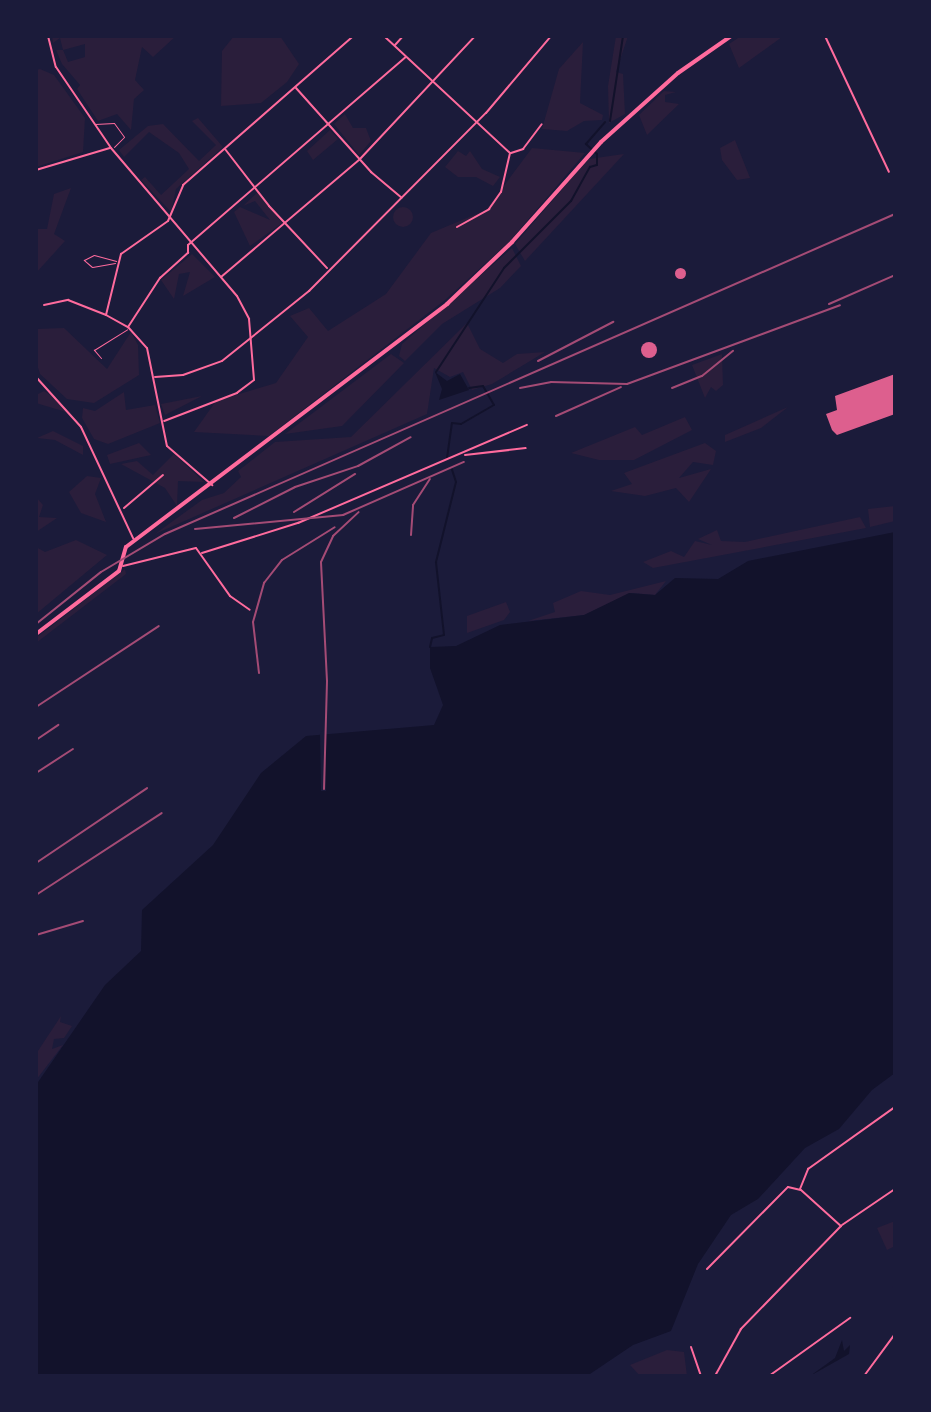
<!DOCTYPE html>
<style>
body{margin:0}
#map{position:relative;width:931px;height:1412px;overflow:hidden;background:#1b1b3a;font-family:"Exo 2",sans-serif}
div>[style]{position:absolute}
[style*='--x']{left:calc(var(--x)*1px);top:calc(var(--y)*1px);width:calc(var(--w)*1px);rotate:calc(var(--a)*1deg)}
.green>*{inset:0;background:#2a1e3b}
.round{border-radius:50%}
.water>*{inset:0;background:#12122b}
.pier>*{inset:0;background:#1b1b3a}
.stream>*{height:2px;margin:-1px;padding:0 1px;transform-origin:1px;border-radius:1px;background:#12122b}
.building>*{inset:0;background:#dd5f8e}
.service>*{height:1px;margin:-0.5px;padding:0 0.5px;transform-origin:0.5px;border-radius:0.5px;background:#ff6b9d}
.minor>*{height:2px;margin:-1px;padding:0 1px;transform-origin:1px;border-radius:1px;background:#ff6b9d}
.primary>*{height:4px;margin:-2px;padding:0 2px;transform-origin:2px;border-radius:2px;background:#ff6b9d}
.rail>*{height:2px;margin:-1px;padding:0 1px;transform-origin:1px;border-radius:1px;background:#a44b75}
span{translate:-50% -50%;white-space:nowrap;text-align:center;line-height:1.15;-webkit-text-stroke:8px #1b1b3a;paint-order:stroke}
.frame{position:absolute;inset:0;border:38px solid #1b1b3a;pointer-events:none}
</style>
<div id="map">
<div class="green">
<div style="clip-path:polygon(evenodd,52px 36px,176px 36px,153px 57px,142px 47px,135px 80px,144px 90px,134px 99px,131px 130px,117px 114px,98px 121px,77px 89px,80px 85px,62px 64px,56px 50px,63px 50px,60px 38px,53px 43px,52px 36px,85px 44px,85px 57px,68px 62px,63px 50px,85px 44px)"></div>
<div style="clip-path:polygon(234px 36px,280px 36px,299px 64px,287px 82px,261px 103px,221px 106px,222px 51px)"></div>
<div style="clip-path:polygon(616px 36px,628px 36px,616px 72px,623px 74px,625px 114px,609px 123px,608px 86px)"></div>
<div style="clip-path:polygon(741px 36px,769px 38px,782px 37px,739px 68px,729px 44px)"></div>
<div style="clip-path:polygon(583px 42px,580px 103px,603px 115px,602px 120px,584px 121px,567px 131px,542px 129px,559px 69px)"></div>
<div style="clip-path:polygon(40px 69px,54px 75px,85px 118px,83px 152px,36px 167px,36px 70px)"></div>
<div style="clip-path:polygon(664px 91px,676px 92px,665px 95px,665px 102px,679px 104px,647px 135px,639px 115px)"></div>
<div style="clip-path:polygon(345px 114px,353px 128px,366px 128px,371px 141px,359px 155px,334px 124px)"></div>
<div style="clip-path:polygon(198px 118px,223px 147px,176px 189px,171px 212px,141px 180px,145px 177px,161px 195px,189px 169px,179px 153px,149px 132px,124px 157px,119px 150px,148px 126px,163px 124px,199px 161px,216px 145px,192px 121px)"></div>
<div style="clip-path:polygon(330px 130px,338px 139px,313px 160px,307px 151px)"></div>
<div style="clip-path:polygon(735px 140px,750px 178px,737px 180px,722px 160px,720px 148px)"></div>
<div style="clip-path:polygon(532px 148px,585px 153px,509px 242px,445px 300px,269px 436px,194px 432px,216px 401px,276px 383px,308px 337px,290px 316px,309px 308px,328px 331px,386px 294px,431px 233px,486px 210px)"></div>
<div style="clip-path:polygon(458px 151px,466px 156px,470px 151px,482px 169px,500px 177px,493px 186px,476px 177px,458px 177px,445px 167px)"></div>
<div style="clip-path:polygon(624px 154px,525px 261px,515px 244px,578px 171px,589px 159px)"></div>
<div style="clip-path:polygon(71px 188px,54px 234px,65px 241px,36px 273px,36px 229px,47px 229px,54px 194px)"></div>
<div style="clip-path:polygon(258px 192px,282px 223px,250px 246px,234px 212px,240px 207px,270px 220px,255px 201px,243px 206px)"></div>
<div class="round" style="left:393px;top:207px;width:20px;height:20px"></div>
<div style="clip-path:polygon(512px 248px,521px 266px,500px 288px,442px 324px,405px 361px,399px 356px,402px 344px)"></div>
<div style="clip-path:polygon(192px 254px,215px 277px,183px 296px,190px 272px,179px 274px,174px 299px,161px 280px)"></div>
<div style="clip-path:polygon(467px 323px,480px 349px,503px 363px,517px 354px,545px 352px,492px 384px,472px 390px,463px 372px,450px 377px,434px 368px,427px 414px,155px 534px,202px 500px,224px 493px,241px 477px,238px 471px,275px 442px,351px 437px)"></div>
<div style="clip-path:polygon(64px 328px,107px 369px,131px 332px,138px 345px,139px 375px,94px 403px,67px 399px,40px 374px,36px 361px,36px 329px)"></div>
<div style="clip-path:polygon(391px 354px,404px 363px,342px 426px,285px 434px)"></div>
<div style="clip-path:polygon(722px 354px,723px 385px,716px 391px,711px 387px,705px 398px,692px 365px)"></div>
<div style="clip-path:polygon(44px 391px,52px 396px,66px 412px,36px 403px,36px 395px)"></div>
<div style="clip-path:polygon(124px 392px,126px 410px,155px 405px,160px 423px,108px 444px,94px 439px,82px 418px,83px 408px,95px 411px)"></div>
<div style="clip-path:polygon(202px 396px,165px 415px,161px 404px)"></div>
<div style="clip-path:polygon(788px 407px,761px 428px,725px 442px,725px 435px)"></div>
<div style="clip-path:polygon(685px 417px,692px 430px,634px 460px,599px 460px,571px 453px,635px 427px,642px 435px)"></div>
<div style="clip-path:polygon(53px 431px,83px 446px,83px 455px,55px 440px,37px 438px)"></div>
<div style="clip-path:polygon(139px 443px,151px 455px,110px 464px,107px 455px)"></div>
<div style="clip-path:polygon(705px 443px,716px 451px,713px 465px,693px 462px,679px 478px,711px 469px,689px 502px,676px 488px,645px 496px,611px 491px,632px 484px,624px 473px)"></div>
<div style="clip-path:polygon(174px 454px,204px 482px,178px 481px,177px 506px,165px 488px,121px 464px,137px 461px,153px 475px)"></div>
<div style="clip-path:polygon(87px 476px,101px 478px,95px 494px,106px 522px,81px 513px,69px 492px)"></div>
<div style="clip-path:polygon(36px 497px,43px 505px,39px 517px,57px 518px,36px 532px)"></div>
<div style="clip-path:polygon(895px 506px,895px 521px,870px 527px,868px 509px)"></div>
<div style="clip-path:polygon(860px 517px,866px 528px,653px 568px,643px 562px,671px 551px,684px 557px,695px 541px,712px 545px,698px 539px,717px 530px,721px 541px,745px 542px)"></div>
<div style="clip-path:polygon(76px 540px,107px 555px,36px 614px,36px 547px,45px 552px)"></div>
<div style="clip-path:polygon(125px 569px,126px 574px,36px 643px,36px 638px)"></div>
<div style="clip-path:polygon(666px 581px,655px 595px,632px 593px,584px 615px,528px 621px,555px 612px,553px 603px,581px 591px,610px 595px)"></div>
<div style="clip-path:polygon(506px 602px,510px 612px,504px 620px,467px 633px,467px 616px)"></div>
<div style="clip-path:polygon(61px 1016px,60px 1022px,72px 1026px,64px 1038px,54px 1039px,52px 1049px,63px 1045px,36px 1080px,36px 1054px)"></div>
<div style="clip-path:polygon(895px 1221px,895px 1246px,887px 1250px,877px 1228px)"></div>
<div style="clip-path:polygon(667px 1350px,684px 1352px,687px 1376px,640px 1376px,630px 1365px)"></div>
</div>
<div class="water">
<div style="clip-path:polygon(435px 372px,447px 381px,460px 374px,469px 390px,439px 400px,442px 389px)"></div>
<div style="clip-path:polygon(895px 532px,895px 1073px,872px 1090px,839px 1129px,805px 1148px,758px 1199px,731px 1215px,698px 1264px,671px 1331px,633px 1345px,587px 1376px,36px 1376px,36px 1085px,105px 985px,141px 951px,142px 910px,213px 845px,261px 773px,306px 736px,434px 725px,443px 705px,430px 668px,430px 647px,456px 646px,500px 625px,584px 615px,629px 593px,655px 595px,675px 578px,718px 579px,748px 561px)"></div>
<div style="clip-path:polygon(842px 1340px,844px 1351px,850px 1345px,849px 1354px,810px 1376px,835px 1358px)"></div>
</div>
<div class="pier">
<div style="clip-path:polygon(325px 730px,326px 791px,321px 791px,320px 732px)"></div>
</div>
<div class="stream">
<div style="--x:610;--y:121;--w:86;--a:-81.3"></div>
<div style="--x:436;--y:372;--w:124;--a:-56.8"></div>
<div style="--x:504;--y:268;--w:95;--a:-45"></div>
<div style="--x:571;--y:201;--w:39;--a:-61"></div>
<div style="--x:590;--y:167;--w:7;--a:-16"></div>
<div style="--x:597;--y:165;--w:11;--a:-90"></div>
<div style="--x:597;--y:154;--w:15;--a:-138"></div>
<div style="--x:586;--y:144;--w:29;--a:-49"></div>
<div style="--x:447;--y:458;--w:35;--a:-82"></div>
<div style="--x:452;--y:423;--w:9;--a:6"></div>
<div style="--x:461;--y:424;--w:38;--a:-30"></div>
<div style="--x:494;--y:405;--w:22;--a:-120"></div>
<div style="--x:483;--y:386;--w:14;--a:172"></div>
<div style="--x:430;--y:647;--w:9;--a:-77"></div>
<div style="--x:432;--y:638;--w:12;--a:-14"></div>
<div style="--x:444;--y:635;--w:73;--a:-96.3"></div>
<div style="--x:436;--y:562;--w:82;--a:-76"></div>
<div style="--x:456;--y:482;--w:13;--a:-108"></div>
</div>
<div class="building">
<div class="round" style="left:674.5px;top:267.5px;width:11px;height:11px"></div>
<div class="round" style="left:641px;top:342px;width:16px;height:16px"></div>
<div style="clip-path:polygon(895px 374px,895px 414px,837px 435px,832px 430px,826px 414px,837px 410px,835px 396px)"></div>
</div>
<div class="service">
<div style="--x:95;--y:124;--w:19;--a:-3"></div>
<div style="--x:114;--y:123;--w:17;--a:54"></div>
<div style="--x:124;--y:137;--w:14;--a:135"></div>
<div style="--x:115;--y:263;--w:23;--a:170"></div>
<div style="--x:92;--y:267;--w:11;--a:-139"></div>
<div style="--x:84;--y:260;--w:11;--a:-27"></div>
<div style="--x:94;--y:255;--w:23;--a:15"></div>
<div style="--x:101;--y:358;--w:11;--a:-131"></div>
<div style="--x:94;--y:350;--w:39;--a:-32"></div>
</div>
<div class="minor">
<div style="--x:48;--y:36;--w:32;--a:76"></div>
<div style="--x:56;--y:67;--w:98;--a:55.8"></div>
<div style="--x:111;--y:148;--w:194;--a:49.6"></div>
<div style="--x:237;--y:296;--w:26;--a:62"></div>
<div style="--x:249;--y:319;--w:61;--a:85.3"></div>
<div style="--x:254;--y:380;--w:21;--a:143"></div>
<div style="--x:237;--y:393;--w:78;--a:159"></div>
<div style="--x:384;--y:36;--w:172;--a:42.9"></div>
<div style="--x:825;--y:36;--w:150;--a:64.8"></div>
<div style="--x:395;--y:45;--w:12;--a:-48"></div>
<div style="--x:296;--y:88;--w:113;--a:48.2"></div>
<div style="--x:371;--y:172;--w:40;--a:40"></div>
<div style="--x:225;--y:149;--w:72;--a:52.3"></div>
<div style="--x:269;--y:206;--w:85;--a:46.9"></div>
<div style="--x:511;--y:153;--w:13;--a:-18"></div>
<div style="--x:523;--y:149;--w:31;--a:-53"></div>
<div style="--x:36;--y:170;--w:77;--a:-16.6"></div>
<div style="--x:457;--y:227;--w:37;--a:-29"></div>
<div style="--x:489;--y:209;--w:21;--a:-55"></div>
<div style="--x:501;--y:192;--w:39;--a:-77"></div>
<div style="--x:221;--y:277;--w:182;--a:-40.3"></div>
<div style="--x:360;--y:159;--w:168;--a:-46.9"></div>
<div style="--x:44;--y:305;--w:25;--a:-12"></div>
<div style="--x:68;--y:300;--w:41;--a:21.5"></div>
<div style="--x:106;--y:315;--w:25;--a:29"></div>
<div style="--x:128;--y:327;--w:28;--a:48"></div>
<div style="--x:147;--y:348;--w:100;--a:78.5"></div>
<div style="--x:167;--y:446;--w:60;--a:40.9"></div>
<div style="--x:106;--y:315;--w:63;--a:-76.2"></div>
<div style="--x:121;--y:254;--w:57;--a:-35.1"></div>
<div style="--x:168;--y:221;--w:39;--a:-67"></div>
<div style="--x:183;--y:185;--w:226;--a:-41.2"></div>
<div style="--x:128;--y:327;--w:59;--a:-56.9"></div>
<div style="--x:160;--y:278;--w:38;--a:-42"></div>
<div style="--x:188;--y:253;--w:8;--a:-90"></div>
<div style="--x:188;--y:245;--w:288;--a:-40.8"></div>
<div style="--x:36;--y:377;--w:67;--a:48"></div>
<div style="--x:81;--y:427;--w:123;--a:64.9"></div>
<div style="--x:155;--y:377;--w:28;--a:-4"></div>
<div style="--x:183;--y:375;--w:41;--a:-19.7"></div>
<div style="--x:222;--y:361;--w:112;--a:-38.8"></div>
<div style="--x:309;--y:291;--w:251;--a:-45.2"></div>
<div style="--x:486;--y:113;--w:101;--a:-49.8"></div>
<div style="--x:465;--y:455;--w:61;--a:-6.5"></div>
<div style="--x:124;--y:508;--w:51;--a:-40.2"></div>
<div style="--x:202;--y:553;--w:101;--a:-17.4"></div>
<div style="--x:298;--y:523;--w:249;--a:-23.2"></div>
<div style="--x:123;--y:566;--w:75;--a:-13.9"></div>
<div style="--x:196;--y:548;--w:59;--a:54.7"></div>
<div style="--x:230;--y:596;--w:24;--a:35"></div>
<div style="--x:800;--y:1189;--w:22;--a:-68"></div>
<div style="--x:808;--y:1169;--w:107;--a:-35.5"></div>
<div style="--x:842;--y:1225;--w:64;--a:-34.2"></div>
<div style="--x:707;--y:1269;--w:115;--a:-45.4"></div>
<div style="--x:788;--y:1187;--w:13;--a:13"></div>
<div style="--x:801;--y:1190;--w:54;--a:42"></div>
<div style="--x:841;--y:1226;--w:144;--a:134.2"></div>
<div style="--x:741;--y:1329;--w:54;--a:119"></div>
<div style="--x:894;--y:1287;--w:1;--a:-45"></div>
<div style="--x:691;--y:1347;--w:31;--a:71"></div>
<div style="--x:769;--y:1376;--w:100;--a:-35.6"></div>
<div style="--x:864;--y:1376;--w:52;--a:-53.6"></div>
</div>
<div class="primary">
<div style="--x:36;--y:634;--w:104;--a:-37.2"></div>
<div style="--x:119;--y:571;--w:25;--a:-74"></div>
<div style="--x:126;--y:547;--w:403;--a:-37.1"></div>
<div style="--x:447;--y:304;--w:90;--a:-43.6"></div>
<div style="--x:512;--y:242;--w:134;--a:-48.3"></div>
<div style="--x:601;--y:142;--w:103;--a:-41.9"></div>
<div style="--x:678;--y:73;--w:65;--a:-34.9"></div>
</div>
<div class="rail">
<div style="--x:829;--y:304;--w:72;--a:-23.7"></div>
<div style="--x:538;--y:361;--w:85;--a:-27.5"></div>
<div style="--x:520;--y:388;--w:32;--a:-11"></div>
<div style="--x:551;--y:382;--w:76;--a:1.5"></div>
<div style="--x:627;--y:384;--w:227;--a:-20.3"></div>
<div style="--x:672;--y:388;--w:32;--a:-22"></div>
<div style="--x:702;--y:376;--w:40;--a:-39"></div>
<div style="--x:556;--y:416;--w:71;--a:-24"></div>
<div style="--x:294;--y:512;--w:72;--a:-31.9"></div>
<div style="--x:234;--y:518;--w:68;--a:-26.9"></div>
<div style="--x:295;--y:487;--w:66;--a:-18.4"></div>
<div style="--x:358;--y:466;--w:60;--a:-28.7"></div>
<div style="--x:195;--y:529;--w:149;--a:-5.4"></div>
<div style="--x:343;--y:515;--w:132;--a:-23.7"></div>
<div style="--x:411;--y:535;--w:30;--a:-86"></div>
<div style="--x:413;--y:505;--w:31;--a:-57"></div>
<div style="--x:36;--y:624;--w:83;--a:-38.7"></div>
<div style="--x:101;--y:572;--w:74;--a:-30.7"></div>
<div style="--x:165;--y:534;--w:797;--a:-23.67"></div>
<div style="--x:259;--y:673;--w:51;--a:-96.7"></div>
<div style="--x:253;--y:622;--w:41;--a:-74.2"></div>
<div style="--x:264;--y:583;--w:29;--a:-52"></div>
<div style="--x:282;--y:560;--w:62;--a:-31.9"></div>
<div style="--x:36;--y:707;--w:147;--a:-33.4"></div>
<div style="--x:36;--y:740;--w:27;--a:-34"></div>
<div style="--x:36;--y:773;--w:44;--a:-33"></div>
<div style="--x:324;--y:789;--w:108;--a:-88.4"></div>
<div style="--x:327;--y:681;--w:119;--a:-92.9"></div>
<div style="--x:321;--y:562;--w:29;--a:-65"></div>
<div style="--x:333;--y:536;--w:35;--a:-43"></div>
<div style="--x:36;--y:863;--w:134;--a:-34"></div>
<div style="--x:36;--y:895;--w:150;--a:-33.1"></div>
<div style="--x:36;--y:935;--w:49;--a:-16.6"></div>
</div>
<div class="frame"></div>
</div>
